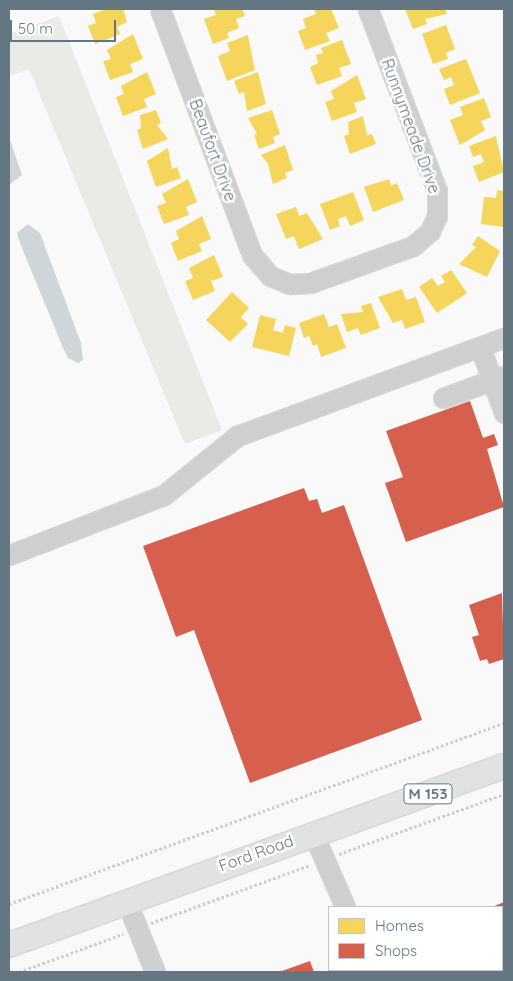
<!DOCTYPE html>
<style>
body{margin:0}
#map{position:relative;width:513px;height:981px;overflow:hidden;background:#f9f9f9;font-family:Quicksand,sans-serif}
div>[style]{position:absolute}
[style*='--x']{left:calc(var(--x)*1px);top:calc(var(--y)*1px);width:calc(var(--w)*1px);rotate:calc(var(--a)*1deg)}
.green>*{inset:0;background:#e8ebe6}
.water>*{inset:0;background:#ced6d9}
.homes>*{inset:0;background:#f6d55c}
.shops>*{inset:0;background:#d6604d}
.path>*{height:2.5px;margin-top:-1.25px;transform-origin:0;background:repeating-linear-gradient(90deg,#cbcccd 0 2.5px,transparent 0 5px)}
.roads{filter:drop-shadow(1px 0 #d5d6d7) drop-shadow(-1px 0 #d5d6d7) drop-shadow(0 1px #d5d6d7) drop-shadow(0 -1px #d5d6d7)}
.minor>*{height:19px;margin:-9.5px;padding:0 9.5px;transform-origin:9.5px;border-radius:9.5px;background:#cecfd0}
.major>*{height:24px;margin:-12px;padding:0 12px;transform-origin:12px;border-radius:12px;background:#e1e2e2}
span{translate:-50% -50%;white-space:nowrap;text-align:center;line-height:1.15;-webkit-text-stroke:5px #fff;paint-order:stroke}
.shield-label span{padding:1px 4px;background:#fff;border:1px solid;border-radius:4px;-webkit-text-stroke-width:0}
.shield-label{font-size:15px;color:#657683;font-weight:700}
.street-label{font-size:16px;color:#657683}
.frame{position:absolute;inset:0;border:10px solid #657683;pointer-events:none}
.legend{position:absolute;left:328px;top:906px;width:175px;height:65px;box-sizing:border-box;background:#fff;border:1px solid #c1c8cd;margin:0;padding:6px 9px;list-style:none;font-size:15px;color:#657683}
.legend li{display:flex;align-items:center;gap:10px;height:25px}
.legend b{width:25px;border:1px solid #c1c8cd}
.scale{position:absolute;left:10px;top:20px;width:106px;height:22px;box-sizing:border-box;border:2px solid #657683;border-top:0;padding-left:6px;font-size:15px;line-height:18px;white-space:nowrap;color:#657683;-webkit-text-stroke:4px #fff;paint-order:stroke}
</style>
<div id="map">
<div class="green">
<div style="clip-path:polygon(59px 16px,222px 430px,185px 444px,29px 69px,9px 76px,9px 34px)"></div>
</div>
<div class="water">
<div style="clip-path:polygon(9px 137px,22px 175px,9px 185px)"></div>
<div style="clip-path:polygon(28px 224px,40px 233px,81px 343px,83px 360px,78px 363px,68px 358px,63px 348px,20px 243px,17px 233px)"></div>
</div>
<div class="homes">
<div style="clip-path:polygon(106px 9px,123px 9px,127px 22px,117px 27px,120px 34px,95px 44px,88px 26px,96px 23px,93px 14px)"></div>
<div style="clip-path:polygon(214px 9px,242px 9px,245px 16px,236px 19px,239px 28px,227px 33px,229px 38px,213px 44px,204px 19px,216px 15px)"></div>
<div style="clip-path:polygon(314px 9px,331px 9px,339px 28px,326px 33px,330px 41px,305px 50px,298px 31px,306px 28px,303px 19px,316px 14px)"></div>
<div style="clip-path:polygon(405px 9px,445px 9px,447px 14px,425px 19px,427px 24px,413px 29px)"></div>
<div style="clip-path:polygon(446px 25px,455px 49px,446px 53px,448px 59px,433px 64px,422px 34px)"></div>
<div style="clip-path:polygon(133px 34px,143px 59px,130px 64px,133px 72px,110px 80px,103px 61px,111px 59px,107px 50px)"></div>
<div style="clip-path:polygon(248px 35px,255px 70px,227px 81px,218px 56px,230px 51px,227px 43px)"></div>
<div style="clip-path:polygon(342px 40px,351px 64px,339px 68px,342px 76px,317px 85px,310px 67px,318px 63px,316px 55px,323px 53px,321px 48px)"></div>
<div style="clip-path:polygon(466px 59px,480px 93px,450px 105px,444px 89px,454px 85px,451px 77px,444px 80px,439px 69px)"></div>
<div style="clip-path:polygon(147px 72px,156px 94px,144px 99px,147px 107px,123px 116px,116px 97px,124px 94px,121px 86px)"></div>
<div style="clip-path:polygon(258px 72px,266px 104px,247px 111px,244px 92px,239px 94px,234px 81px)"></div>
<div style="clip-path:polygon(357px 75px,366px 99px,354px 103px,357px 112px,332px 121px,325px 102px,334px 99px,331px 91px)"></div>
<div style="clip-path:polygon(484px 98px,491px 117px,481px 121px,485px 130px,460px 145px,450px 120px,463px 115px,460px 107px)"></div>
<div style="clip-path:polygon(156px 110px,161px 123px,157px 125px,168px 139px,143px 149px,137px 130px,141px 128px,140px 115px)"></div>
<div style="clip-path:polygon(272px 110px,280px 134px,273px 137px,275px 143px,259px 149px,254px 135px,257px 134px,248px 118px)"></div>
<div style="clip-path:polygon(363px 116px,367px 135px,372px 134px,376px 144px,350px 154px,344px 136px,349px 134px,348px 122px)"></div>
<div style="clip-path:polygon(496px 136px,504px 172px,479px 182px,473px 166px,484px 162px,481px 154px,473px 157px,469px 146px)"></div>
<div style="clip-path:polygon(285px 145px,293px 170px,285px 173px,287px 178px,273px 184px,268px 164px,261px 155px)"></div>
<div style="clip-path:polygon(168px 148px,172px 169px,177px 167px,181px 178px,156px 187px,147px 161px)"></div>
<div style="clip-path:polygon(188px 179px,197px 202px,186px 207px,189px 215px,164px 224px,157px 206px,166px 203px,162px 194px)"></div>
<div style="clip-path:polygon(389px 179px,391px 186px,397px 183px,404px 200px,373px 212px,364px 187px)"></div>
<div style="clip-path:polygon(497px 190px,504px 191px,504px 227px,481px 224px,484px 197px,496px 198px)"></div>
<div style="clip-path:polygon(353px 192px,364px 220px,350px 226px,346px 216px,338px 219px,340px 226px,330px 230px,320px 204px)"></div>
<div style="clip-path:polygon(296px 207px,299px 216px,307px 213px,323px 239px,299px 249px,294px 236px,286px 239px,276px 214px)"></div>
<div style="clip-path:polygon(202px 216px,211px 239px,199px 244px,202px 251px,178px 261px,171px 243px,179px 239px,176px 231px)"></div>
<div style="clip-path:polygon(478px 236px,500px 251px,487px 277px,459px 264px,476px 247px,472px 245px)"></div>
<div style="clip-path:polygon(214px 255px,223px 277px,211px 281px,215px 291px,193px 300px,185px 281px,193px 278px,189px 268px)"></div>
<div style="clip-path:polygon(451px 270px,467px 293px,437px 313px,419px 287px,432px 278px,438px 286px,445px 282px,441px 276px)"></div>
<div style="clip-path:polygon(402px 289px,406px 300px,416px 297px,425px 322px,405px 329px,402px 320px,393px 323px,378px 297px)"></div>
<div style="clip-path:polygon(232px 292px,249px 308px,241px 317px,248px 324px,230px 342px,206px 320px)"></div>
<div style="clip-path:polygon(371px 303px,380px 328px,361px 335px,358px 328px,347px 332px,341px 314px,363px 312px,361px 306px)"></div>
<div style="clip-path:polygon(324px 314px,329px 327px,337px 324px,346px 348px,321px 357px,317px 344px,313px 346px,309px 336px,304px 338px,299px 323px)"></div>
<div style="clip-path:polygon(260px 315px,276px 319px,273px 330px,283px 333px,285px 325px,296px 328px,289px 356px,252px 347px)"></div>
</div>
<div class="shops">
<div style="clip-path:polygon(470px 401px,483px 438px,494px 434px,498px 445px,487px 449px,504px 507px,406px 542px,385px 483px,403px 477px,386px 431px)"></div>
<div style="clip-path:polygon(304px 488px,309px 501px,317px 499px,322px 513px,344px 505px,422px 720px,250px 783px,194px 630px,176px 637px,143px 546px)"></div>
<div style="clip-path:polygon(502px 593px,504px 659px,489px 664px,487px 659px,480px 661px,472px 637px,479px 635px,469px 605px)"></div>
<div style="clip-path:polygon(504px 902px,504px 972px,435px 972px,502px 970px,502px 907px,492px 907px)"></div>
<div style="clip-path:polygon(310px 961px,314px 972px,279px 972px)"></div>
</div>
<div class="path">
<div style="--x:339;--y:854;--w:176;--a:-20"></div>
<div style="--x:9;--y:904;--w:527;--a:-20.09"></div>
<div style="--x:151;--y:923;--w:169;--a:-20"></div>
<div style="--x:19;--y:972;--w:111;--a:-20.1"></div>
</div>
<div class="roads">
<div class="minor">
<div style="--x:160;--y:9;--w:263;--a:69.5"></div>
<div style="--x:252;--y:255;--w:28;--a:49"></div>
<div style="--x:270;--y:276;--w:22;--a:22"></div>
<div style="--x:290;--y:284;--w:20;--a:-3"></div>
<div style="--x:310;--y:283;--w:109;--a:-19.8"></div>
<div style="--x:413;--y:246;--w:23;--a:-41"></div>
<div style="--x:430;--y:231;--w:17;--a:-65"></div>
<div style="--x:437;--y:216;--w:25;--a:-90"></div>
<div style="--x:437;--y:191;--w:195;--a:-110.8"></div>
<div style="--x:480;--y:347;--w:70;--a:70"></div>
<div style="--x:443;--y:398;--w:64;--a:-20.1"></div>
<div style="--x:9;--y:555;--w:166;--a:-21.2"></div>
<div style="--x:164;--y:495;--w:94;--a:-38.9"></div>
<div style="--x:237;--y:436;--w:284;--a:-20.2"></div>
<div style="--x:313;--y:833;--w:81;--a:66.6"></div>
<div style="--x:126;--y:900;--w:78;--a:68.1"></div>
<div style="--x:369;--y:970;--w:2;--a:63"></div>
</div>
<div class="major">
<div style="--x:9;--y:945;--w:526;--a:-19.88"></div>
</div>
</div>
<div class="shield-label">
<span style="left:428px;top:794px">M 153</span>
</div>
<div class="street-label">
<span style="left:411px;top:126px;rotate:70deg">Runnymeade Drive</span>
<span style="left:213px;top:150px;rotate:70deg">Beaufort Drive</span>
<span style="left:256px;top:853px;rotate:-20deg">Ford Road</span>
</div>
<div class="frame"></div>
<ul class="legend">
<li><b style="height:14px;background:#f6d55c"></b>Homes</li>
<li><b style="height:14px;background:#d6604d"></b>Shops</li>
</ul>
<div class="scale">50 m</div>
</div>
